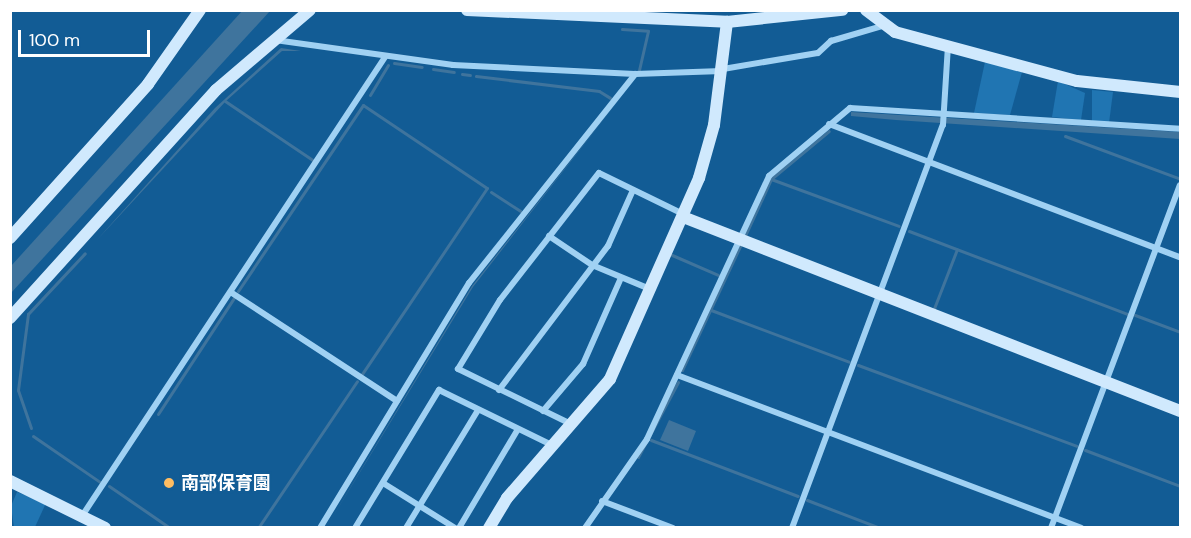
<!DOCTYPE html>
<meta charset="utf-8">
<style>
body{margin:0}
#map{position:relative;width:1191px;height:538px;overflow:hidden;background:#125c95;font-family:"DM Sans","Noto Sans JP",sans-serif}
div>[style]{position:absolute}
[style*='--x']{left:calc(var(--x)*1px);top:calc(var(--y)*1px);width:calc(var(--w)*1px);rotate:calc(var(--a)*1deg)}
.green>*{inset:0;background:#2075b2}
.water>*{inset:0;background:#3f749d}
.stream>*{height:3px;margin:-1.5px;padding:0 1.5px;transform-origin:1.5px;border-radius:1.5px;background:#3f749d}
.street>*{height:6px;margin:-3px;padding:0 3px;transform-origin:3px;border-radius:3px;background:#a0d1f3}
.secondary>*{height:12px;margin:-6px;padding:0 6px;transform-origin:6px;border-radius:6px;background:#d0e9fd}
.dots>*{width:16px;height:16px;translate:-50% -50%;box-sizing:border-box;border:3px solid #125c95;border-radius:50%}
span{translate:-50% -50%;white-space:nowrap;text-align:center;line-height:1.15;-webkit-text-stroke:4.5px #125c95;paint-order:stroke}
.poi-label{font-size:18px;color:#fff;font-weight:700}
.left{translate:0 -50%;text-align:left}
.frame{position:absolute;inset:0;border:12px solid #fff;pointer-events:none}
.scale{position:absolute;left:18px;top:30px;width:132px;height:27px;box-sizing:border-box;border:3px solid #fff;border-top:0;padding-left:8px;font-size:18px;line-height:21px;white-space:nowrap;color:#fff;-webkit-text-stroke:4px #125c95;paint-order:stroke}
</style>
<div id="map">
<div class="green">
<div style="clip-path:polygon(985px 62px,1022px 72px,1010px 115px,974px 113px)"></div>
<div style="clip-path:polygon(1058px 81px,1085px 93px,1081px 120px,1052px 117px)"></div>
<div style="clip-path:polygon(1092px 90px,1113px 92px,1109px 123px,1092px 121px)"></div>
<div style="clip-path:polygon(17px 492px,46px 503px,35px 527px,14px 527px,11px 506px)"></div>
</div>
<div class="water">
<div style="clip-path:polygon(243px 10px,270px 11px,11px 293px,11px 266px)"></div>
<div style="clip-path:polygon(281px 48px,301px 51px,282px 51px,226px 101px,96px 241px,215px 108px)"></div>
<div style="clip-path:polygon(618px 101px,473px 287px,326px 528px,472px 286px)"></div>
<div style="clip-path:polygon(851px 112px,1180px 132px,1180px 139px,896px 120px,851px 116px)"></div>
<div style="clip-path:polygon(669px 420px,696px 431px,688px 451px,660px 440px)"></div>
</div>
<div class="stream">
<div style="--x:622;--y:29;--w:26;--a:4"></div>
<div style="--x:648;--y:31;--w:40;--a:103"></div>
<div style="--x:394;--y:63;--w:28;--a:8"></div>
<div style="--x:433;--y:69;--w:21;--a:8"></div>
<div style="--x:462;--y:74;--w:8;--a:7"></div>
<div style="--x:476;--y:76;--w:124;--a:7"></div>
<div style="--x:599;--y:91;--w:13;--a:32"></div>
<div style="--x:370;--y:95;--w:35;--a:-59"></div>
<div style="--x:225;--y:101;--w:107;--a:34"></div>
<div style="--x:1065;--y:136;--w:121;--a:20.4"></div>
<div style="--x:771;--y:179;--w:136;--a:20.2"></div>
<div style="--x:491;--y:192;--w:35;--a:33"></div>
<div style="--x:909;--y:231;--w:234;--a:20.8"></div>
<div style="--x:744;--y:238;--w:65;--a:-65.4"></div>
<div style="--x:771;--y:179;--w:75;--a:-39.6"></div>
<div style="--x:672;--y:255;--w:50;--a:23.5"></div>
<div style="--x:238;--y:291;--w:224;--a:-56.1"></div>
<div style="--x:363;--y:105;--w:149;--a:33.8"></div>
<div style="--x:487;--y:188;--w:224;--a:123.9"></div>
<div style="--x:711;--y:310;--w:147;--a:20.6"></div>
<div style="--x:933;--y:311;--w:66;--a:-68.8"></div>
<div style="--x:1135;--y:315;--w:48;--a:20.7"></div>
<div style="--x:858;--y:365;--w:233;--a:20.3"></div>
<div style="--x:682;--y:370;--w:139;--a:-64.9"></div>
<div style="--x:158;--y:414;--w:139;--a:-56.8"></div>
<div style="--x:31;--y:428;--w:40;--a:-108.9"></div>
<div style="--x:18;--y:390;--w:77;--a:-82.5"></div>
<div style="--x:28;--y:314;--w:83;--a:-46.9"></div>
<div style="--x:33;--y:436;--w:81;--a:34.5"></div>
<div style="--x:651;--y:440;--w:157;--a:20.9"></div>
<div style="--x:1085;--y:450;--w:102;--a:20.8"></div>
<div style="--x:638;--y:457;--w:85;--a:-61.9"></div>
<div style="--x:109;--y:486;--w:74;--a:34.5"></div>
<div style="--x:807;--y:500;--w:78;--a:21"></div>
<div style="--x:258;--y:528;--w:177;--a:-56"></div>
</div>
<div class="street">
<div style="--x:275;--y:40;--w:180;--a:8"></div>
<div style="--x:453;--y:65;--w:182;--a:2.8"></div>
<div style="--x:635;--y:74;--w:87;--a:-2"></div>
<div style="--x:723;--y:69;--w:96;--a:-9.6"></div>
<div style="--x:818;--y:53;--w:18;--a:-43"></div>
<div style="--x:831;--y:41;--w:53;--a:-16.4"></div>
<div style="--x:829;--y:124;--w:375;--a:20.8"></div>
<div style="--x:549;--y:236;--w:52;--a:34"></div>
<div style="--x:592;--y:265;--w:63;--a:22.5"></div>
<div style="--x:232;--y:293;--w:197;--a:33.2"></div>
<div style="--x:677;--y:375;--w:432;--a:20.7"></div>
<div style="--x:499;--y:390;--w:181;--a:-52.9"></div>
<div style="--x:608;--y:246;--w:61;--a:-65.9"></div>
<div style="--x:543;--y:411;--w:62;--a:-49.6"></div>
<div style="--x:583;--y:364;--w:94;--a:-66.2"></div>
<div style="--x:571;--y:424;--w:126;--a:-154"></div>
<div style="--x:458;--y:369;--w:81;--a:-58.7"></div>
<div style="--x:500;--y:300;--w:161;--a:-52.1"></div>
<div style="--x:599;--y:173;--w:93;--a:26"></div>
<div style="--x:383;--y:483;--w:85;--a:32"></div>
<div style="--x:602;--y:501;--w:76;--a:20.8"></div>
<div style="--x:84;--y:513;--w:546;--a:-56.57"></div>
<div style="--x:320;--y:528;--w:287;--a:-58.7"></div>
<div style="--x:469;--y:283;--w:267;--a:-51.5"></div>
<div style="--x:355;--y:528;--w:162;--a:-58.7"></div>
<div style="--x:439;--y:390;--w:126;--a:26"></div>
<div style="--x:406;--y:528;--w:138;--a:-58.6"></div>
<div style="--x:459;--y:528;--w:115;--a:-59.2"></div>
<div style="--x:585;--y:528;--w:108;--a:-55.1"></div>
<div style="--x:647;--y:439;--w:290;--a:-65.1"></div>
<div style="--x:769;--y:176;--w:106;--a:-40"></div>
<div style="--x:850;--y:108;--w:331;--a:3.6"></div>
<div style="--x:792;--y:528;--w:430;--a:-69.5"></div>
<div style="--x:943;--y:125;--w:79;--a:-86.4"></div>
<div style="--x:1051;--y:528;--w:366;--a:-69.4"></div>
</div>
<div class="secondary">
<div style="--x:467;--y:10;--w:260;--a:2.6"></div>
<div style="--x:727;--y:22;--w:116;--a:-6"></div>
<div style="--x:866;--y:10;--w:36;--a:37"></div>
<div style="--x:895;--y:32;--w:188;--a:15.1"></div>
<div style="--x:1077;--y:81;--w:104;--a:6.1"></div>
<div style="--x:683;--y:217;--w:534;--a:21.32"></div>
<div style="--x:10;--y:238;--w:207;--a:-48.1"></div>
<div style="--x:148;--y:84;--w:90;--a:-54.9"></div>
<div style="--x:10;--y:318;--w:307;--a:-47.9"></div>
<div style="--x:216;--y:90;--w:123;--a:-40.4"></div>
<div style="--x:10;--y:481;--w:106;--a:26.3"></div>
<div style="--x:489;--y:528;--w:35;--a:-59"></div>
<div style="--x:507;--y:498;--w:157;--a:-49.1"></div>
<div style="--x:610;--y:379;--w:220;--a:-66.1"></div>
<div style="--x:699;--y:178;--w:55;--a:-74.2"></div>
<div style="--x:714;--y:125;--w:104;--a:-82.8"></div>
</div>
<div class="dots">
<div style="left:169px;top:483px;background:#ffbd62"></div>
</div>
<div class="poi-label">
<span class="left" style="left:181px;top:483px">南部保育園</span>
</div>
<div class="frame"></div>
<div class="scale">100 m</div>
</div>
